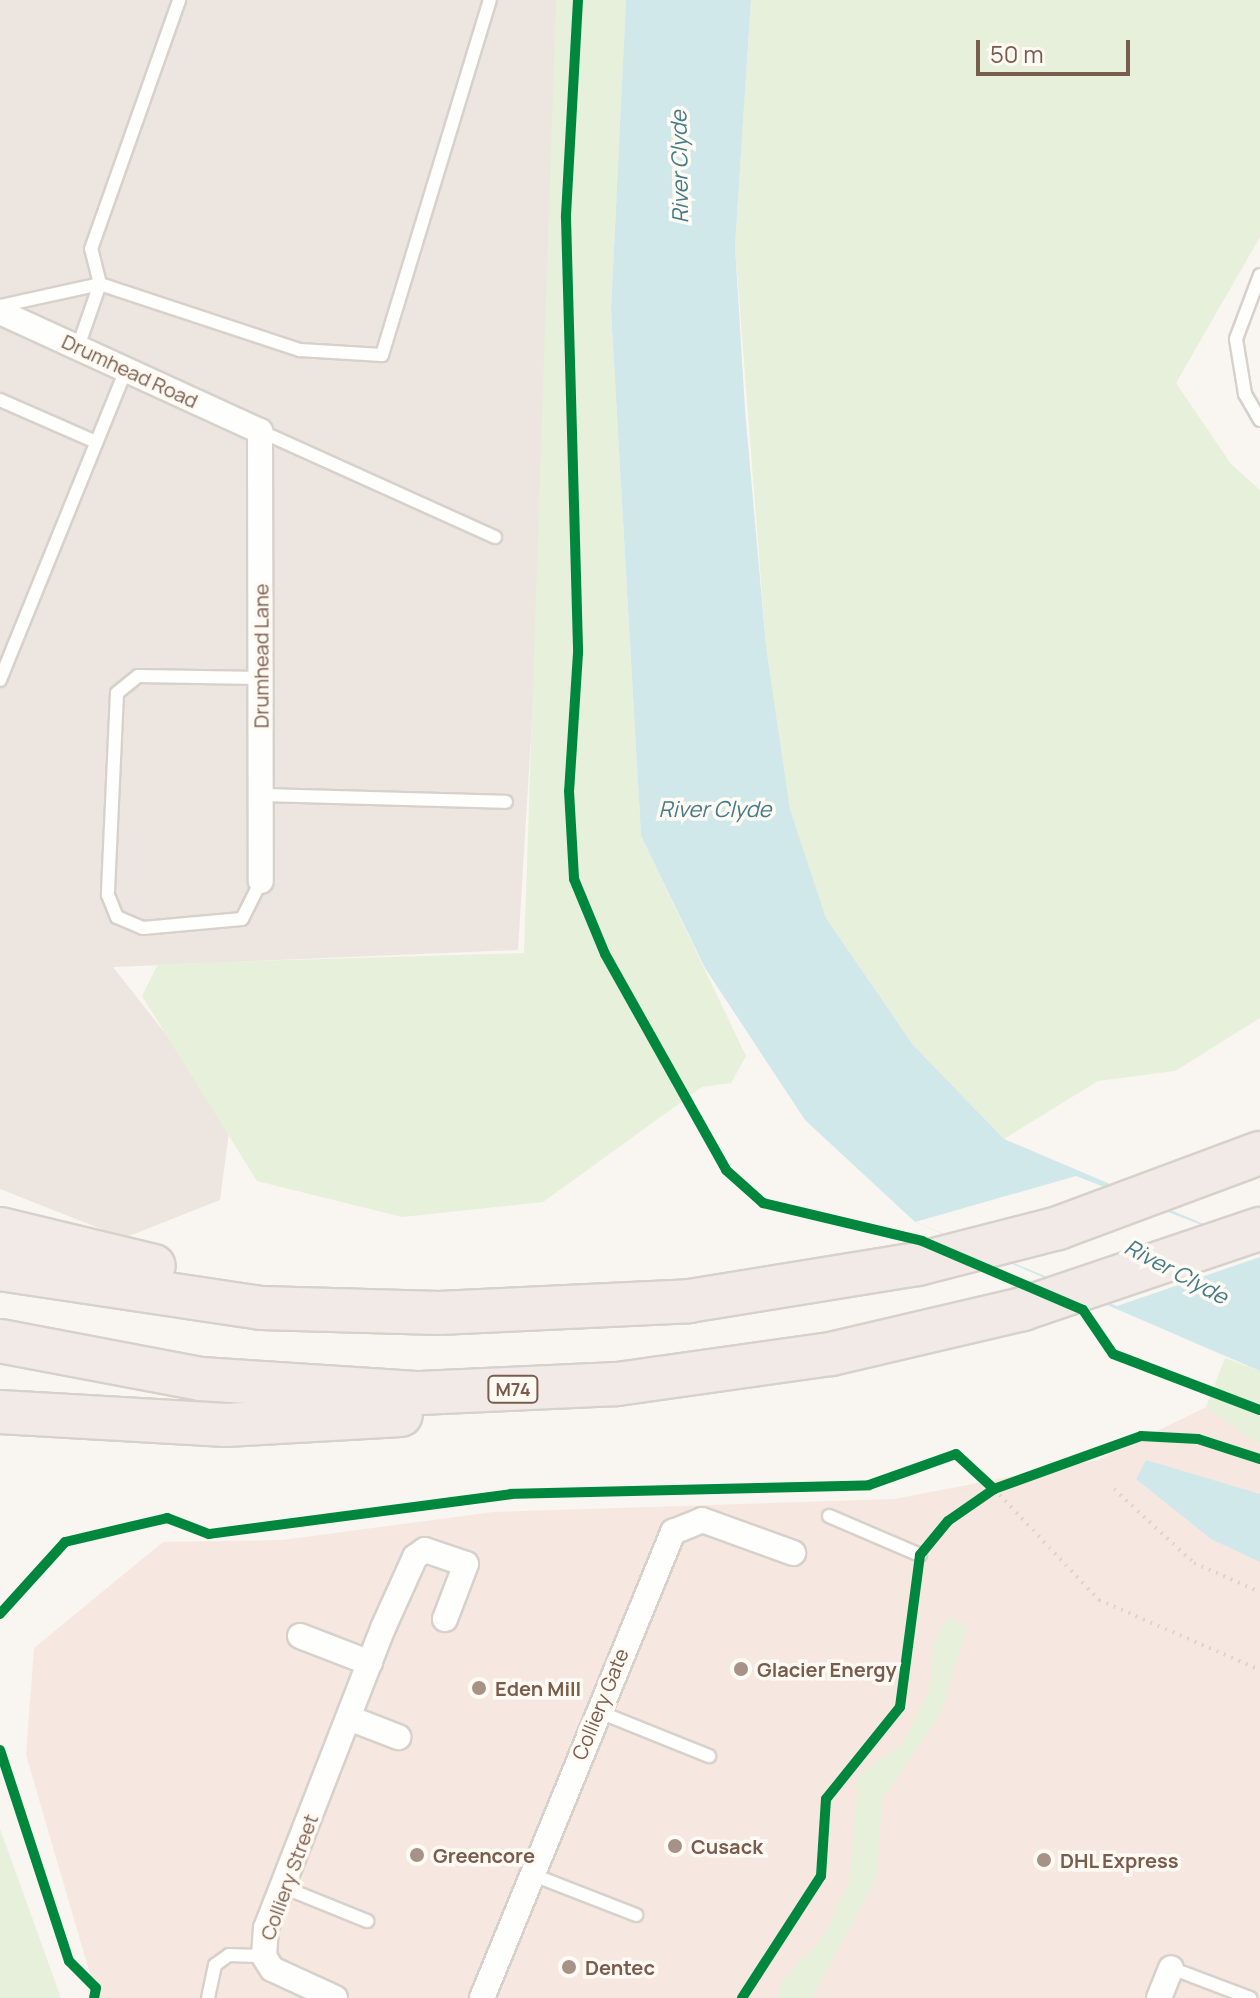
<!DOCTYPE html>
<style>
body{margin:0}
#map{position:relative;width:1260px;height:1998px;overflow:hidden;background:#f9f5f0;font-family:Manrope,sans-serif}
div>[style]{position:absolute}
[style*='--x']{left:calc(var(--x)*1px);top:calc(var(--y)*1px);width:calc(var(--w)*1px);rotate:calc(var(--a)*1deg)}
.commercial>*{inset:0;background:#f6e8e1}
.industrial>*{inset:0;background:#ede5e0}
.green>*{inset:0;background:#e7f0db}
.water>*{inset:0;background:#d0e8ea}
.pier>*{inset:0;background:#f9f5f0}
.path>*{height:4px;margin-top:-2px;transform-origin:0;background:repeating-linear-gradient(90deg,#dcd5d0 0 2px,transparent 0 8px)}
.roads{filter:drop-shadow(2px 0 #d7d1cb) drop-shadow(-2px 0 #d7d1cb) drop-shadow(0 2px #d7d1cb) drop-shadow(0 -2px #d7d1cb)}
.lane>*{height:12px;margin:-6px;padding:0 6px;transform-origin:6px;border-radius:6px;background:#fefefd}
.street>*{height:24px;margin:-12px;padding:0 12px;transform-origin:12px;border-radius:12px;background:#fefefd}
.highway>*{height:42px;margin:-21px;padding:0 21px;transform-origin:21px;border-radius:21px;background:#f2eae7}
.cycleway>*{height:10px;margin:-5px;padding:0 5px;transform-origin:5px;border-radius:5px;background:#00873e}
.dots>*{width:22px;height:22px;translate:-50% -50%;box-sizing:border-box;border:4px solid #fffaf3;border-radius:50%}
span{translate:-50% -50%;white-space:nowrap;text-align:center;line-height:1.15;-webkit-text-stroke:7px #fffaf3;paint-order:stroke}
.shield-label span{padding:2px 6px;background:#fffaf3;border:2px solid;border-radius:6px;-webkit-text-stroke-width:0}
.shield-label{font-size:18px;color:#7a5c4d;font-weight:700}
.street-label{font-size:20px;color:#7a5c4d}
.poi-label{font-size:20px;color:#7a5c4d;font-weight:700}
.left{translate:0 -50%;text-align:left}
.water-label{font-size:22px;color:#437c86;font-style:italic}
.scale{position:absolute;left:976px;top:40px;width:154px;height:36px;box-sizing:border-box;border:4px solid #7a5c4d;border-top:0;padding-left:10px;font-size:24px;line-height:28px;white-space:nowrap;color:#7a5c4d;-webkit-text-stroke:6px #fffaf3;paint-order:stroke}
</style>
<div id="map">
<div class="commercial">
<div style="clip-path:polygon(1206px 1407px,1260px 1445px,1260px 1998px,97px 1998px,26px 1755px,34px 1648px,163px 1542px,282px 1540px,493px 1512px,894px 1499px,1098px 1460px)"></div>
</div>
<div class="industrial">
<div style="clip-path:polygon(0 0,558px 0,543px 541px,518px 950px,113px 967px,231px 1117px,220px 1200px,124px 1238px,0 1189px)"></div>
</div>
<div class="green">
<div style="clip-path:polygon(556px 0,626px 0,611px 310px,641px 836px,746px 1056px,731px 1083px,702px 1087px,543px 1202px,402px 1217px,257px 1181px,142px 996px,158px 964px,524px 953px)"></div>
<div style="clip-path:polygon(751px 0,1260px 0,1260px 237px,1176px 383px,1231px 464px,1260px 490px,1260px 1018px,1175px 1071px,1098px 1081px,1004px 1139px,913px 1045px,826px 918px,790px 809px,766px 646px,735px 246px)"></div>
<div style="clip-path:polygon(1225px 1358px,1260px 1371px,1260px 1445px,1206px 1407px)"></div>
<div style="clip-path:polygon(948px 1617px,967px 1627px,941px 1713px,882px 1800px,877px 1878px,812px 1998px,778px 1998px,782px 1982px,825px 1934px,849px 1882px,859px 1774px,902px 1745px,930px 1688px,934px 1643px)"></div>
<div style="clip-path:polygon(0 1829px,61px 1998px,0 1998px)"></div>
</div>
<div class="water">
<div style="clip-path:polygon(626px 0,751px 0,735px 246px,745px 410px,766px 646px,790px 809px,826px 918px,913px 1045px,1004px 1139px,1260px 1248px,1260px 1371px,915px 1222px,805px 1120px,705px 968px,641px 836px,611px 310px)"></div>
<div style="clip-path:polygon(1146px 1460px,1260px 1494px,1260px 1562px,1211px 1539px,1136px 1479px)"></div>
</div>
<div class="pier">
<div style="clip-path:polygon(1076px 1176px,1260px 1248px,1260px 1257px,1117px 1306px,915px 1222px)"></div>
</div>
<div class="path">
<div style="--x:994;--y:1489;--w:153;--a:46.6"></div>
<div style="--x:1099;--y:1600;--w:176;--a:23.5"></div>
<div style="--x:1114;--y:1489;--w:109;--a:42.8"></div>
<div style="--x:1194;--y:1563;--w:72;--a:23.7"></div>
</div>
<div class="roads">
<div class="lane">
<div style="--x:1260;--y:275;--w:68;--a:110.6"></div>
<div style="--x:1236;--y:339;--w:56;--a:80.7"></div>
<div style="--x:1245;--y:394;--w:30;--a:60"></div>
<div style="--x:0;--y:306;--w:102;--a:-12.4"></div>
<div style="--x:100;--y:284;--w:211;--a:18.3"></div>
<div style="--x:300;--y:350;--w:82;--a:3.5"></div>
<div style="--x:382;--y:355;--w:371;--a:-73.1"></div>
<div style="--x:78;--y:347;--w:67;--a:-70.8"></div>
<div style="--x:100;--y:284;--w:36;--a:-104"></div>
<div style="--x:91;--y:249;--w:264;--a:-70.5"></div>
<div style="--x:0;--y:400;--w:105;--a:23.6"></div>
<div style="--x:260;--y:431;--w:258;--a:24.3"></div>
<div style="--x:261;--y:678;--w:123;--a:-179.1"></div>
<div style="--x:138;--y:676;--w:27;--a:141"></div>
<div style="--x:117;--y:693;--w:202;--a:92.6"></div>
<div style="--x:108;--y:895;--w:24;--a:68"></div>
<div style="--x:117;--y:917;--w:28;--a:23"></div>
<div style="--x:143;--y:928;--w:99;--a:-5.2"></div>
<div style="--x:242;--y:919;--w:42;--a:-63.4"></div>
<div style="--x:0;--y:680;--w:335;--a:-67.9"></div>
<div style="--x:261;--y:795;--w:245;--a:1.6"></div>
<div style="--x:829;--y:1516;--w:99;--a:23.2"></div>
<div style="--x:597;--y:1711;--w:121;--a:21.9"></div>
<div style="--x:531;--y:1874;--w:113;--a:21.3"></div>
<div style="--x:283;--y:1887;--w:91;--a:22"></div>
<div style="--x:1171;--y:1968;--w:85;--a:20.8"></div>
<div style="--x:208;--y:1998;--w:34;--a:-78"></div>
<div style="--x:215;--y:1965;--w:17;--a:-36"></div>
<div style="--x:229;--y:1955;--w:35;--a:2"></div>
</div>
<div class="street">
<div style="--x:0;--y:312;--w:286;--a:24.6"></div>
<div style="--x:260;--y:431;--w:450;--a:89.9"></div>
<div style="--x:300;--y:1636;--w:75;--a:21.1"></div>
<div style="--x:349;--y:1718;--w:53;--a:21.2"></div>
<div style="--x:335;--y:1998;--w:69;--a:-155.3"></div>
<div style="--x:272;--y:1969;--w:15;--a:-122"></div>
<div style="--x:264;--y:1956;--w:28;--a:-86"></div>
<div style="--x:266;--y:1928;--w:322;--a:-68.7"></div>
<div style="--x:383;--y:1628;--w:78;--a:-65.7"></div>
<div style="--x:415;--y:1557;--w:12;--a:-35"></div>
<div style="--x:425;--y:1550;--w:43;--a:18.9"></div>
<div style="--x:466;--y:1564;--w:59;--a:110.9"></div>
<div style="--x:482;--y:1998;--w:504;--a:-67.71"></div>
<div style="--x:673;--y:1532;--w:31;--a:-22"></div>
<div style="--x:702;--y:1520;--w:97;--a:19.9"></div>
<div style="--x:1159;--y:1998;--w:32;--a:-68"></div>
</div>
<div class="highway">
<div style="--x:0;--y:1229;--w:158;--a:13.5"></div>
<div style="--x:0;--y:1269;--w:264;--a:8.5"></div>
<div style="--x:261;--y:1308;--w:178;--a:1.6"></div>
<div style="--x:439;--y:1313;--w:250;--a:-2.7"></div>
<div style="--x:689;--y:1301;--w:232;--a:-9.2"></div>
<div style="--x:918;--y:1264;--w:145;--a:-14.4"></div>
<div style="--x:1058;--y:1228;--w:215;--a:-20.4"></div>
<div style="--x:0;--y:1341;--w:205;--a:10.7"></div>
<div style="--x:201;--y:1379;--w:219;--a:3.7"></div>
<div style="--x:420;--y:1393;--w:197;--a:-2.6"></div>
<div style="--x:617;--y:1384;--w:216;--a:-8"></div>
<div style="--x:831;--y:1354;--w:197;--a:-13.2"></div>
<div style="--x:1023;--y:1309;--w:250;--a:-18.7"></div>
<div style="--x:0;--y:1412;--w:226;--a:3.3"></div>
<div style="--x:226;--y:1425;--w:175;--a:-3.3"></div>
</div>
</div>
<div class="cycleway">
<div style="--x:578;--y:0;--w:218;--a:93.2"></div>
<div style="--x:566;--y:218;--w:435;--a:88.4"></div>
<div style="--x:578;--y:653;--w:138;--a:93.7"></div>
<div style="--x:569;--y:791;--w:88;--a:86.7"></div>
<div style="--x:574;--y:879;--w:81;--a:67.5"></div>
<div style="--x:605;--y:954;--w:248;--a:60.7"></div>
<div style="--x:726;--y:1170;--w:50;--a:41.7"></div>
<div style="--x:763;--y:1203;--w:163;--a:13.4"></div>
<div style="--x:922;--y:1241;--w:175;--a:23.2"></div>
<div style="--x:1083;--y:1310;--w:53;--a:55.7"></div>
<div style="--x:1113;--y:1354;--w:157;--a:20.9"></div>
<div style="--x:0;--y:1614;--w:97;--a:-47.9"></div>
<div style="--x:65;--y:1542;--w:105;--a:-13.2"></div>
<div style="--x:167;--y:1518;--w:45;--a:20.9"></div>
<div style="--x:209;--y:1534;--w:305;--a:-7.5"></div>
<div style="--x:511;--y:1494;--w:358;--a:-1.4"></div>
<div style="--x:869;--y:1485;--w:92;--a:-19.6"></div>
<div style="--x:956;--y:1454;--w:52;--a:42.6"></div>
<div style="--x:0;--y:1750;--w:222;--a:71.9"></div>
<div style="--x:69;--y:1961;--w:38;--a:45"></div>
<div style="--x:96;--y:1988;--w:10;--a:101"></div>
<div style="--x:742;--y:1998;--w:145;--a:-57.1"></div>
<div style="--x:821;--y:1876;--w:77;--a:-86.3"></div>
<div style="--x:826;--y:1799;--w:118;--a:-51.2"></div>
<div style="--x:900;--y:1707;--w:153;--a:-82.5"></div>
<div style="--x:920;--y:1555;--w:44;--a:-50.5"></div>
<div style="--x:948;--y:1521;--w:56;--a:-34.8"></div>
<div style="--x:994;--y:1489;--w:156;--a:-19.8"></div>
<div style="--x:1141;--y:1436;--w:57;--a:3"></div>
<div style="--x:1198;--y:1439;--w:65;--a:17.9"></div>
</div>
<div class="dots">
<div style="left:741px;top:1669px;background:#a69286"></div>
<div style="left:479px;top:1688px;background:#a69286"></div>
<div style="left:675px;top:1846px;background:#a69286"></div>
<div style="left:417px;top:1855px;background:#a69286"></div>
<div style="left:1044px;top:1860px;background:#a69286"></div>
<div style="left:569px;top:1967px;background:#a69286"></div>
</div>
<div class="shield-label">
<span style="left:513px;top:1389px">M74</span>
</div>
<div class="street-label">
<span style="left:130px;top:371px;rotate:25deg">Drumhead Road</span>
<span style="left:261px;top:656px;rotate:-90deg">Drumhead Lane</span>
<span style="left:600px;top:1704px;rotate:-68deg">Colliery Gate</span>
<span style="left:289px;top:1877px;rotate:-70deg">Colliery Street</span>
</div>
<div class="poi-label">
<span class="left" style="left:757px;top:1669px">Glacier Energy</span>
<span class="left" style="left:495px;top:1688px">Eden Mill</span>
<span class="left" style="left:691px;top:1846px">Cusack</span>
<span class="left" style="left:433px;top:1855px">Greencore</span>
<span class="left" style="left:1060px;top:1860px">DHL Express</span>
<span class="left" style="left:585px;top:1967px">Dentec</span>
</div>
<div class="water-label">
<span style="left:680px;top:167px;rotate:-91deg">River Clyde</span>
<span style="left:715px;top:810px">River Clyde</span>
<span style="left:1176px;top:1272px;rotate:28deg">River Clyde</span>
</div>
<div class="scale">50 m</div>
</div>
